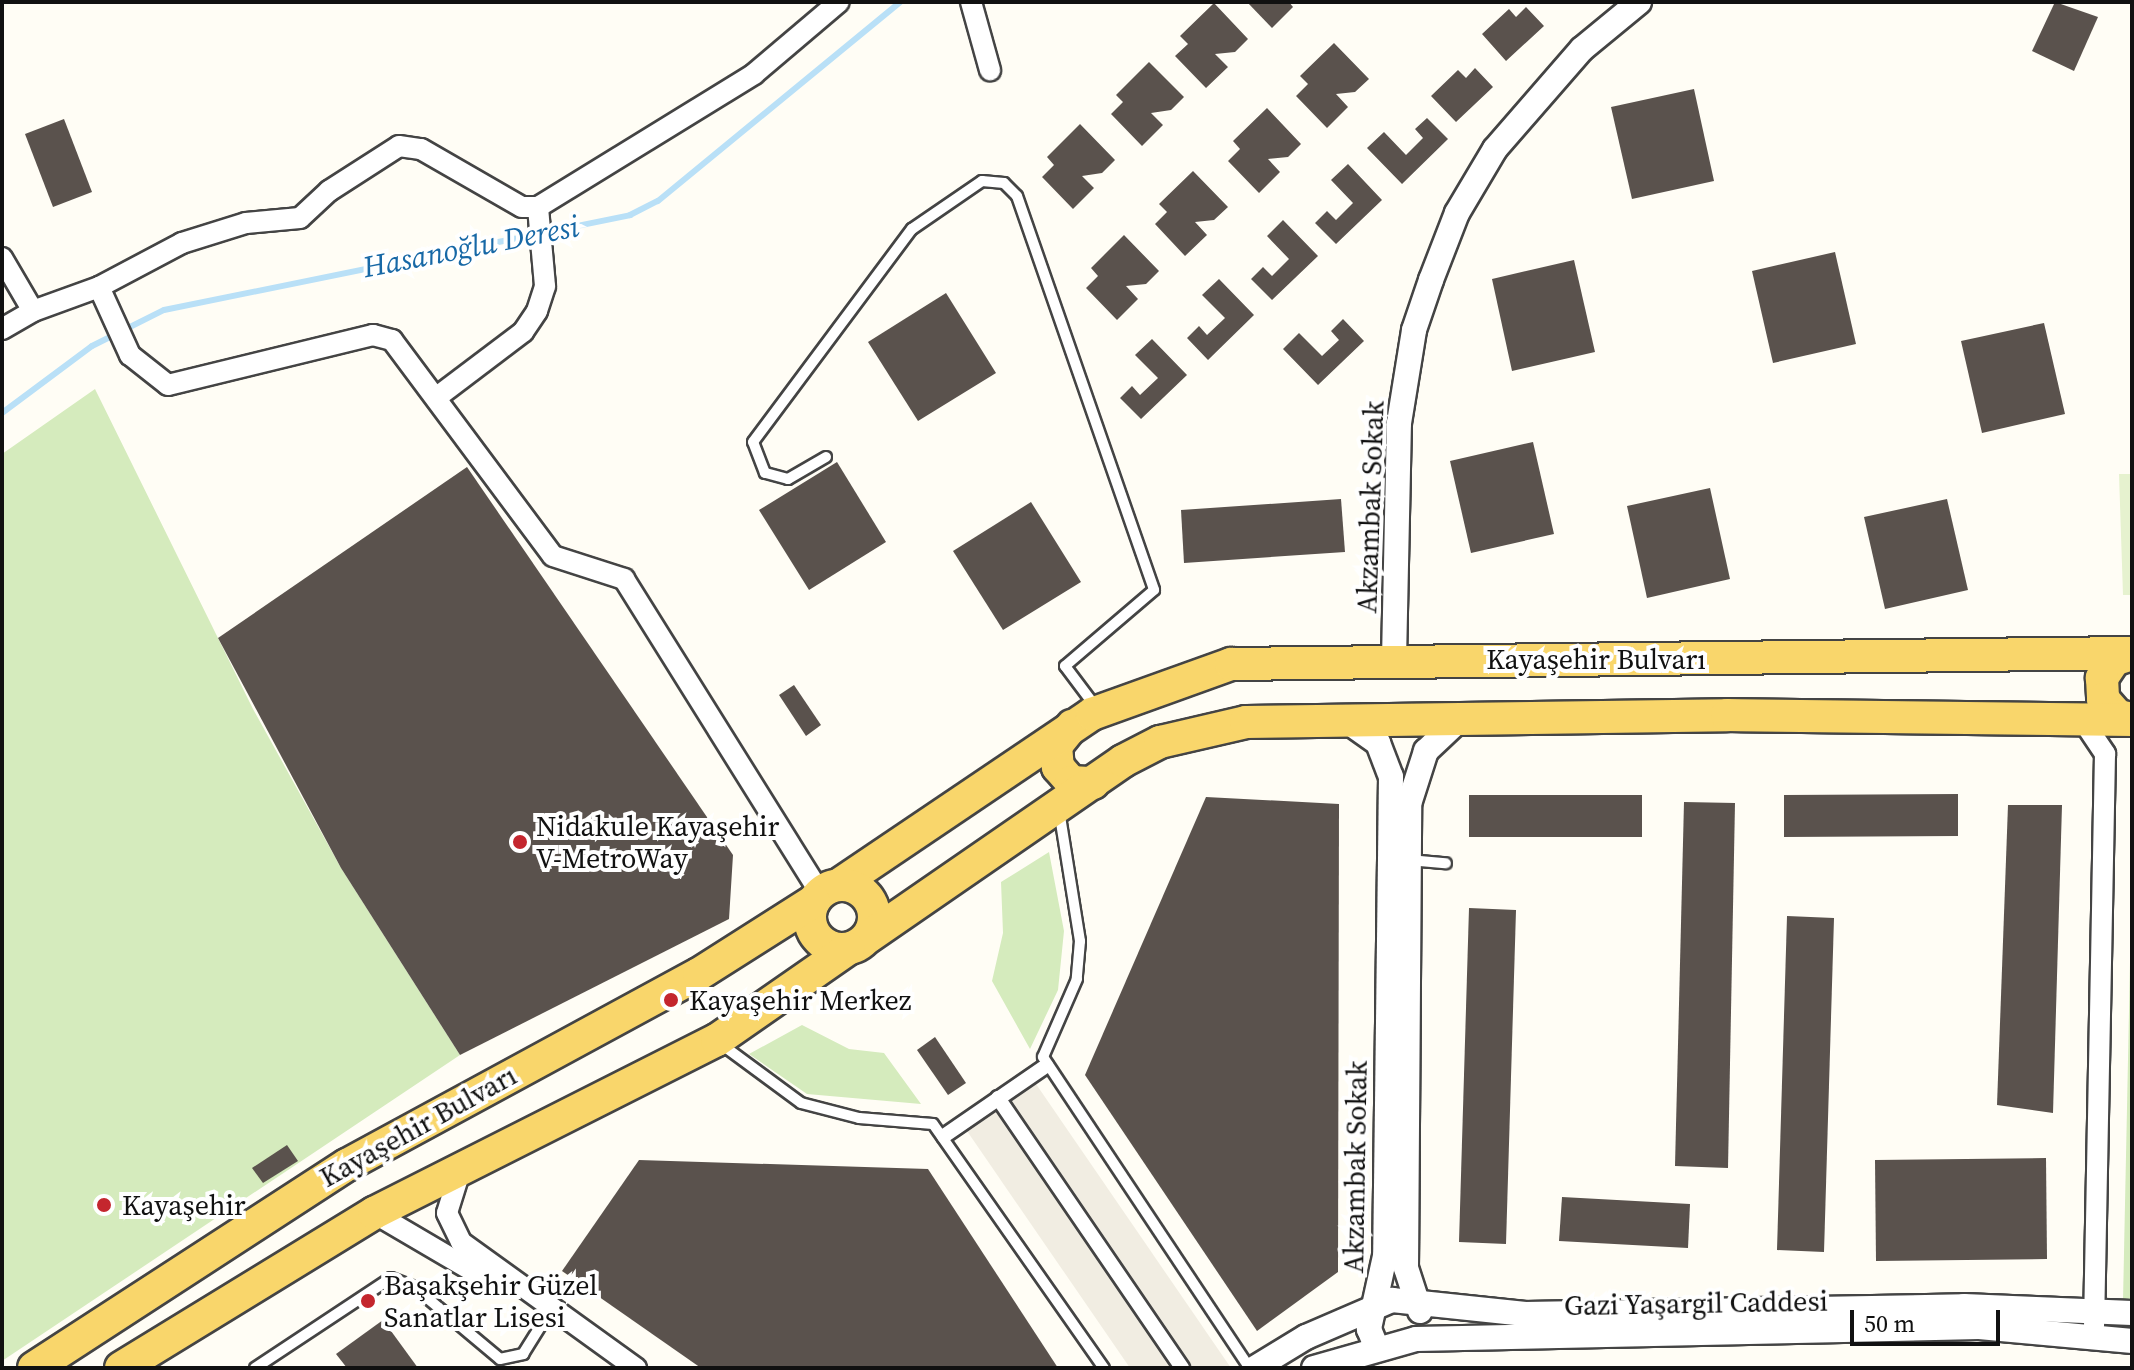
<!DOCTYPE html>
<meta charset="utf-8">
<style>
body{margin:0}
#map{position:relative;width:2134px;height:1370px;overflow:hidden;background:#fffdf5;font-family:"Source Serif 4",serif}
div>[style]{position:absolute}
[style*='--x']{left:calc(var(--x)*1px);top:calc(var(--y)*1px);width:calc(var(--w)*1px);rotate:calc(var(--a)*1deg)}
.green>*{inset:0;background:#d5ebbd}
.pitch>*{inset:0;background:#e6f2cf}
.plaza>*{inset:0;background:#f1ede2}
.stream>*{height:6px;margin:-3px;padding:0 3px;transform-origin:3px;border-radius:3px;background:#b9e0f7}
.building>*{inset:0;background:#5a524d}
.roads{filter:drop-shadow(2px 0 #444) drop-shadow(-2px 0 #444) drop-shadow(0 2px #444) drop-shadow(0 -2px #444)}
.service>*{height:10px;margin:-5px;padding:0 5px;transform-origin:5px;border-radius:5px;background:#fff}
.pedestrian>*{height:14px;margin:-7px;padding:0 7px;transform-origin:7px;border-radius:7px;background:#fff}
.minor>*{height:20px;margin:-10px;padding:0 10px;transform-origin:10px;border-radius:10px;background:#fff}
.tertiary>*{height:24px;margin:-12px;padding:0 12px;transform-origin:12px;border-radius:12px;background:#fff}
.primary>*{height:32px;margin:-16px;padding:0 16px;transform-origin:16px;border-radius:16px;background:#f9d66b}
.primary>.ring{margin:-16px;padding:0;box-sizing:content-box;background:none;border:32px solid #f9d66b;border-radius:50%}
.dots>*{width:22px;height:22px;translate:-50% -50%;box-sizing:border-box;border:4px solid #fff;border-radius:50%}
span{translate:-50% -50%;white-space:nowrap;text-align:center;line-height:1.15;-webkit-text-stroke:8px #fff;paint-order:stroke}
.street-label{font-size:28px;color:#111}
.poi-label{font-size:28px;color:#111}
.left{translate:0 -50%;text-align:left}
.water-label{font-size:30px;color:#1768a6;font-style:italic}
.frame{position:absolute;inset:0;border:4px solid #111;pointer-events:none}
.scale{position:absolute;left:1850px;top:1310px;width:150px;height:36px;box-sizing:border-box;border:4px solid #111;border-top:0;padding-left:10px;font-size:24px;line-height:28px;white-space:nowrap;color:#111;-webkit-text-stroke:6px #fff;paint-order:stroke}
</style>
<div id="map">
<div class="green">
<div style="clip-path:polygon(95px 389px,253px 709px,341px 868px,460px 1055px,2px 1361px,2px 454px)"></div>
<div style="clip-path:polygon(1049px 852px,1064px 931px,1058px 990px,1030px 1049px,992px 981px,1003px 933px,1001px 882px)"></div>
<div style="clip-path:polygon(2132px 866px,2132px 1302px,2123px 1301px)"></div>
<div style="clip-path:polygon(802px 1025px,849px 1049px,884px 1053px,921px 1104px,807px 1094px,749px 1054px)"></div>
</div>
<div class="pitch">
<div style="clip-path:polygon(2119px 474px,2132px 474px,2132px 595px,2123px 595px)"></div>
</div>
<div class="plaza">
<div style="clip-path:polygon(1036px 1084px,1231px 1368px,1130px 1368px,967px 1131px)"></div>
</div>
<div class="stream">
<div style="--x:2;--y:413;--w:112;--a:-36.7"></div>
<div style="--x:92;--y:346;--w:80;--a:-26.6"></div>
<div style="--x:164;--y:310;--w:476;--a:-11.5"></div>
<div style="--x:630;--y:215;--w:31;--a:-27"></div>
<div style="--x:658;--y:201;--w:313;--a:-39.4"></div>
</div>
<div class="building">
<div style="clip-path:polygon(1247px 2px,1289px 2px,1293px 7px,1272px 28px)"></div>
<div style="clip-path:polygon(2055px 2px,2098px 17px,2074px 71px,2032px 51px)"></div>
<div style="clip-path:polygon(1214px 3px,1248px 39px,1235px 52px,1215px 54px,1228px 67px,1206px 88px,1175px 56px,1188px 44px,1180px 36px)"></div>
<div style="clip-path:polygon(1526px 7px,1544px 26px,1506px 61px,1482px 34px,1509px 9px,1516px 17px)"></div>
<div style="clip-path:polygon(1334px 43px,1369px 79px,1355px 92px,1336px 94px,1348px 107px,1327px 128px,1296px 96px,1308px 84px,1300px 76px)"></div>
<div style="clip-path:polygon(1149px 62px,1184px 97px,1171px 110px,1151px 113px,1163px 125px,1142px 146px,1111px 114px,1123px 102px,1116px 95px)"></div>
<div style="clip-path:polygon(1475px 68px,1493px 87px,1456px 122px,1431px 96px,1458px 70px,1466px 78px)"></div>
<div style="clip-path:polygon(1694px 89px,1714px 181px,1632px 199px,1611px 107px)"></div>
<div style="clip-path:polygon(1267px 108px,1301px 144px,1288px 157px,1268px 159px,1280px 172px,1259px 193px,1228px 161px,1240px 149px,1233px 141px)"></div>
<div style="clip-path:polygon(1427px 118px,1448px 139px,1402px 184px,1367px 148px,1384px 132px,1406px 155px,1423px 138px,1415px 129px)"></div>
<div style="clip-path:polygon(64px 119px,92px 192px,53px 207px,25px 134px)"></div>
<div style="clip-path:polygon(1080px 124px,1115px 160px,1102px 173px,1082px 176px,1094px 188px,1073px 209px,1042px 177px,1054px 165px,1047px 157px)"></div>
<div style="clip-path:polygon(1348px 164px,1382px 200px,1336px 244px,1315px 223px,1327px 211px,1336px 220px,1353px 203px,1331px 180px)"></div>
<div style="clip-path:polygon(1193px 171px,1228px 207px,1214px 220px,1195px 222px,1207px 235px,1185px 256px,1155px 224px,1167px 212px,1159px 204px)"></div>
<div style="clip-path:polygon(1283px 220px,1318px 256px,1272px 300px,1251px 279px,1263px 267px,1272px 276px,1289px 259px,1267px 236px)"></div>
<div style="clip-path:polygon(1124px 235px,1159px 271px,1146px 284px,1126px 286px,1138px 299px,1117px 320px,1086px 288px,1098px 276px,1091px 268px)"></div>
<div style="clip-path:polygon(1835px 252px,1856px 344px,1773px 363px,1752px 271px)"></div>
<div style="clip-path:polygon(1574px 260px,1595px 352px,1512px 371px,1492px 279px)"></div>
<div style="clip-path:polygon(1219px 279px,1254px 315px,1208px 360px,1187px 338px,1199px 326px,1207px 335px,1225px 318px,1202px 295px)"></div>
<div style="clip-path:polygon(946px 293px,996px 373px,918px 421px,868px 342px)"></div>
<div style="clip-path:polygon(1343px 319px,1364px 341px,1318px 385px,1283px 349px,1299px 333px,1322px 356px,1339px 340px,1331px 331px)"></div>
<div style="clip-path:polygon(2044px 323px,2065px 414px,1982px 433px,1961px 341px)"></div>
<div style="clip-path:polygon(1152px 339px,1187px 375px,1141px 419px,1120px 398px,1132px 386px,1140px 395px,1158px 378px,1135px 355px)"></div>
<div style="clip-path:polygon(1533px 442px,1554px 534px,1471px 553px,1450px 461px)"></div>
<div style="clip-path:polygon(837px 462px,886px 542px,809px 590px,759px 510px)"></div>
<div style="clip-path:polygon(467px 467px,733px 855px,729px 919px,460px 1055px,341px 868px,218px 638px)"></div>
<div style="clip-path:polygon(1710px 488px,1730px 579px,1647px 598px,1627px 506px)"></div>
<div style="clip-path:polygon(1341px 499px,1345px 552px,1184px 563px,1181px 510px)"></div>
<div style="clip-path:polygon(1947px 499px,1968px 590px,1885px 609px,1864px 517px)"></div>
<div style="clip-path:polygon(1031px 502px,1081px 582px,1003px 630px,953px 551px)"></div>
<div style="clip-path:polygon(794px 685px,821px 725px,806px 736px,779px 695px)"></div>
<div style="clip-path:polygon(1958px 794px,1958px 836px,1784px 837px,1784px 795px)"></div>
<div style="clip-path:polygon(1469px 795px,1642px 795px,1642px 837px,1469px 837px)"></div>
<div style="clip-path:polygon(1206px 797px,1339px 804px,1338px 1272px,1257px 1331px,1085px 1075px)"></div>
<div style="clip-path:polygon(1684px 802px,1735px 803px,1728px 1168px,1675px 1166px)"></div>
<div style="clip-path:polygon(2008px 805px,2062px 805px,2053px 1113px,1997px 1105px)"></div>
<div style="clip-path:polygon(1469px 908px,1516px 910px,1506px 1244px,1459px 1242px)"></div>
<div style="clip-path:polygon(1787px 916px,1834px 918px,1824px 1252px,1777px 1250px)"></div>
<div style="clip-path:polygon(935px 1037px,966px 1083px,948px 1095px,917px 1050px)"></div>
<div style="clip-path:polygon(287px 1145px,298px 1161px,263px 1183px,252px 1168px)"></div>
<div style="clip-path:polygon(2046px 1158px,2047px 1259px,1876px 1261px,1875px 1160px)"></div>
<div style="clip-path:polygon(639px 1160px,928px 1169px,1058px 1368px,701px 1368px,562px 1271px)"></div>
<div style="clip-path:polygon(1562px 1197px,1690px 1204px,1688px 1248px,1559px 1241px)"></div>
<div style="clip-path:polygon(383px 1320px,418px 1368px,347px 1368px,336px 1354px)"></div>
</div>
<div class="roads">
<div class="service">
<div style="--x:826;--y:457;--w:44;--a:149.9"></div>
<div style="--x:788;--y:479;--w:24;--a:-165"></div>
<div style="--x:765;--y:473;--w:33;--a:-111"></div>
<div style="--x:753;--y:442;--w:266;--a:-53.3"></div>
<div style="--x:912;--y:229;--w:85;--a:-34.4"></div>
<div style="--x:982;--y:181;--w:22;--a:5"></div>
<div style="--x:1004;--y:183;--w:18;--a:45"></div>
<div style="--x:1017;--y:196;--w:417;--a:70.8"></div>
<div style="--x:1154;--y:590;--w:117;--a:139.5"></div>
<div style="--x:1065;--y:666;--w:50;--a:53.1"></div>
<div style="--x:1059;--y:810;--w:133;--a:80.9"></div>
<div style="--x:1080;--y:941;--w:38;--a:95"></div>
<div style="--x:1077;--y:979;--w:85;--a:113.6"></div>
<div style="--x:1043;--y:1057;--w:374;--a:56.4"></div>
<div style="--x:1408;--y:860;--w:38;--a:5"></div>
<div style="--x:721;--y:1044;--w:99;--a:36.4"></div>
<div style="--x:801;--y:1103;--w:60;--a:14.5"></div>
<div style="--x:859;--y:1118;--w:74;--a:4.6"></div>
<div style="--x:933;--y:1124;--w:298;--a:55"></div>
<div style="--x:255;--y:1368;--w:163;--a:-33.5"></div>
<div style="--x:391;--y:1278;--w:25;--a:21"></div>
<div style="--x:414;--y:1287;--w:112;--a:39.9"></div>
<div style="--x:500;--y:1359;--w:24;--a:-12"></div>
<div style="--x:523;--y:1354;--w:40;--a:-58"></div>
</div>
<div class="pedestrian">
<div style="--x:998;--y:1098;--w:327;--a:55.7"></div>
<div style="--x:944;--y:1136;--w:124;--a:-34.5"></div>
</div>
<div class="minor">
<div style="--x:971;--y:2;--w:71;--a:74.4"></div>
<div style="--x:2;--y:258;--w:61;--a:59.7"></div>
<div style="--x:33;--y:311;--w:70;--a:-20"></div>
<div style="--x:99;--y:287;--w:94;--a:-27.9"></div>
<div style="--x:182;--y:243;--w:67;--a:-17.4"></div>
<div style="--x:246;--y:223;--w:54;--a:-5.3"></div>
<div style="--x:300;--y:218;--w:40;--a:-43"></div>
<div style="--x:329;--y:191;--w:83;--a:-32.7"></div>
<div style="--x:399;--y:146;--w:22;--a:8"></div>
<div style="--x:421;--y:149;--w:116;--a:29.9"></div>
<div style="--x:522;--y:207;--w:16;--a:0"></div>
<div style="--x:538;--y:207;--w:254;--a:-31.6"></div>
<div style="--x:754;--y:74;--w:111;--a:-40.3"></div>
<div style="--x:99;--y:287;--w:75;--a:65.5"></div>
<div style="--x:130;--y:355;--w:48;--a:38.3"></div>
<div style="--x:168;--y:385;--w:211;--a:-13.7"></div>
<div style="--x:373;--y:335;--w:20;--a:15"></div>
<div style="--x:392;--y:340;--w:269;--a:53.3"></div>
<div style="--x:553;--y:556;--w:75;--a:17.9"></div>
<div style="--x:624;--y:579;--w:370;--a:58"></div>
<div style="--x:2;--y:329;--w:36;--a:-30"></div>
<div style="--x:437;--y:397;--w:108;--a:-37.1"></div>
<div style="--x:523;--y:332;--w:25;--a:-56"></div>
<div style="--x:537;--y:311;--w:26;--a:-72"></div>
<div style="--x:545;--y:286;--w:79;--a:-95.1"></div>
<div style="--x:2083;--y:721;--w:40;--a:56"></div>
<div style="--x:2105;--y:754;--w:572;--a:91.1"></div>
<div style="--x:461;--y:1168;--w:47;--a:107.3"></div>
<div style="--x:447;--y:1213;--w:32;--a:64"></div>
<div style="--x:461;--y:1242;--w:216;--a:35.8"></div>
<div style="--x:374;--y:1213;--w:132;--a:30.4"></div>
</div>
<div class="tertiary">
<div style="--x:1394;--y:660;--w:237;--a:-88.8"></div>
<div style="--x:1399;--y:423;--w:94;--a:-80.8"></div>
<div style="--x:1414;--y:330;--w:53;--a:-71.2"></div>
<div style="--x:1431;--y:280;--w:72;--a:-68.8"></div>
<div style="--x:1457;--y:213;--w:74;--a:-59.3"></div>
<div style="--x:1495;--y:149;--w:133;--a:-49"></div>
<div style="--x:1582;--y:49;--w:74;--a:-39.5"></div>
<div style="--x:1344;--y:719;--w:42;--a:35.2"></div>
<div style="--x:1378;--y:743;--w:36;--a:69"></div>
<div style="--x:1391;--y:777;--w:479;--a:90.7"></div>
<div style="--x:1385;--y:1256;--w:75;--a:102.4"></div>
<div style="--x:1369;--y:1329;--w:18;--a:68"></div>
<div style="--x:1420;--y:1311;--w:45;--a:-108"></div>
<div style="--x:1406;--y:1268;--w:464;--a:-89.6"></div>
<div style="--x:1409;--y:804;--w:56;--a:-72.2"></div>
<div style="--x:1426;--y:751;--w:47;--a:-43.3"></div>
<div style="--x:1255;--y:1368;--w:60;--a:-31.3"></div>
<div style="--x:1306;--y:1337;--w:94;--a:-23.3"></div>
<div style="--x:1392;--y:1300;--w:134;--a:6"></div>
<div style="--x:1525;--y:1314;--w:439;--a:-1"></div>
<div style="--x:1964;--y:1306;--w:168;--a:2.4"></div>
<div style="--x:1314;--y:1368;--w:106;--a:-15.9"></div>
<div style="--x:1416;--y:1339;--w:563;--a:-1.22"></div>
<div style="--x:1979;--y:1327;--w:154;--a:5.2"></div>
</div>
<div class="primary">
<div style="--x:2132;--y:654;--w:19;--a:162"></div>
<div style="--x:2114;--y:660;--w:22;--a:124"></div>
<div style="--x:2102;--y:678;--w:21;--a:87"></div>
<div style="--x:2103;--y:699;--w:23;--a:49"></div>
<div style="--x:2118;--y:716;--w:14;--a:12"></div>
<div style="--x:1072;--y:726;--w:26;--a:129"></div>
<div style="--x:1056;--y:746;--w:21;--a:85"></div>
<div style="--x:1058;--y:767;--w:20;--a:49"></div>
<div style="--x:1071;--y:782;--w:22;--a:3"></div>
<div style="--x:840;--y:884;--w:304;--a:-34"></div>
<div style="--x:1092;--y:714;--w:148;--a:-19.8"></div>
<div style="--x:1231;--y:664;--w:901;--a:-0.7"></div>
<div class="ring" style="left:810px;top:885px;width:32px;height:32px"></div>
<div style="--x:868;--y:937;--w:310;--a:-34.6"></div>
<div style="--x:1123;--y:761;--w:42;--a:-27.2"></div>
<div style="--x:1160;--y:742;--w:88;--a:-13.1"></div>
<div style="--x:1246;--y:722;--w:481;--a:-0.8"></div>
<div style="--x:1727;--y:715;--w:405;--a:0.7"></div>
<div style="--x:34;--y:1368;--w:373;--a:-33"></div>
<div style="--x:347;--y:1165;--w:400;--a:-28.5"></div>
<div style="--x:699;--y:974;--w:136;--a:-32.4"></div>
<div style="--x:121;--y:1368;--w:297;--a:-31.5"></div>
<div style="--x:374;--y:1213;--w:384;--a:-26.8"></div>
<div style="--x:717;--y:1040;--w:160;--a:-34.8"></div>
</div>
</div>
<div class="dots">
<div style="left:520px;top:842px;background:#c4262e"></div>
<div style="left:671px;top:1000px;background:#c4262e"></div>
<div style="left:104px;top:1205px;background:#c4262e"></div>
<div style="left:368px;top:1301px;background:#c4262e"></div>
</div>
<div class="street-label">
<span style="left:1370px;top:507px;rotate:-88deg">Akzambak Sokak</span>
<span style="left:1596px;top:659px">Kayaşehir Bulvarı</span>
<span style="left:418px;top:1126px;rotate:-29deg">Kayaşehir Bulvarı</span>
<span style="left:1355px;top:1167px;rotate:-89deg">Akzambak Sokak</span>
<span style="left:1696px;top:1303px;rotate:-1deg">Gazi Yaşargil Caddesi</span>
</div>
<div class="poi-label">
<span class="left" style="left:536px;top:842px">Nidakule Kayaşehir<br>V-MetroWay</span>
<span class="left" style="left:689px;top:1000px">Kayaşehir Merkez</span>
<span class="left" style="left:122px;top:1205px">Kayaşehir</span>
<span class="left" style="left:384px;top:1301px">Başakşehir Güzel<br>Sanatlar Lisesi</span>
</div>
<div class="water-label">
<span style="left:471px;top:247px;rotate:-11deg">Hasanoğlu Deresi</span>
</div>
<div class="frame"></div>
<div class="scale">50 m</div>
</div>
